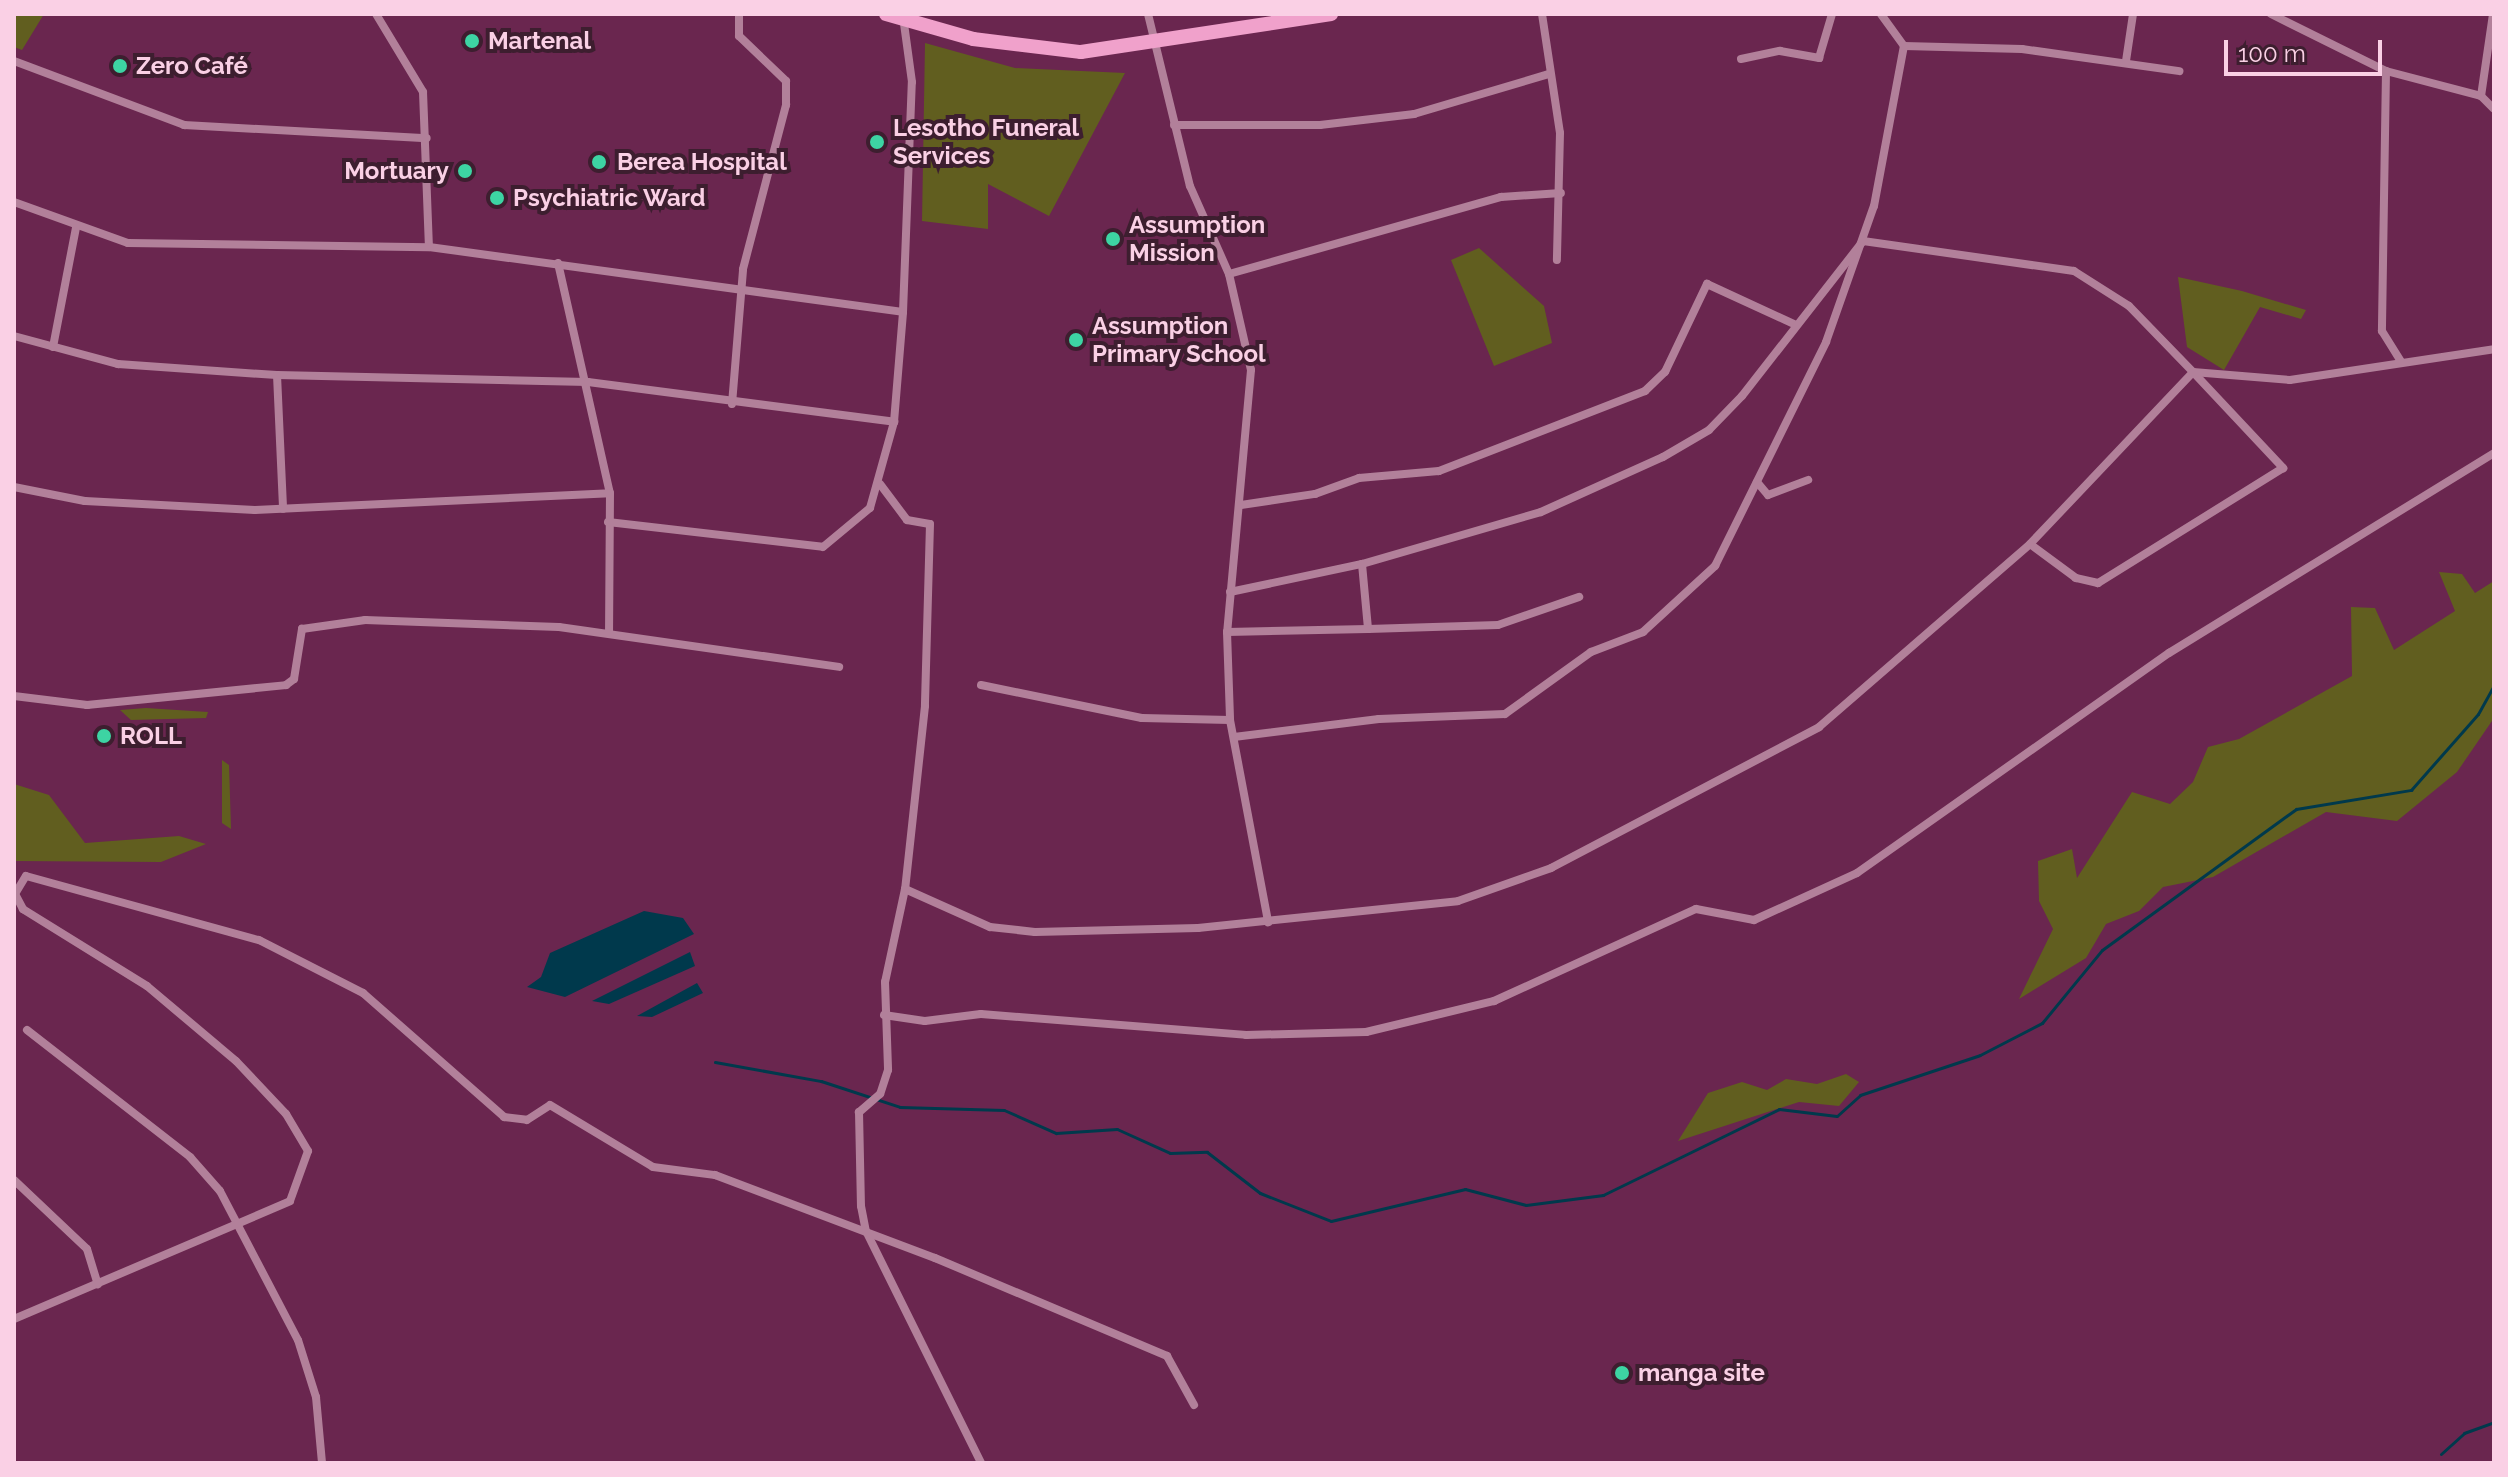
<!DOCTYPE html>
<meta charset="utf-8">
<style>
body{margin:0}
#map{position:relative;width:2508px;height:1477px;overflow:hidden;background:#6a264f;font-family:Raleway,sans-serif}
div>[style]{position:absolute}
[style*='--x']{left:calc(var(--x)*1px);top:calc(var(--y)*1px);width:calc(var(--w)*1px);rotate:calc(var(--a)*1deg)}
.green>*{inset:0;background:#615e1f}
.water>*{inset:0;background:#00394c}
.stream>*{height:3px;margin:-1.5px;padding:0 1.5px;transform-origin:1.5px;border-radius:1.5px;background:#00394c}
.street>*{height:8px;margin:-4px;padding:0 4px;transform-origin:4px;border-radius:4px;background:#b2809a}
.secondary>*{height:14px;margin:-7px;padding:0 7px;transform-origin:7px;border-radius:7px;background:#f0a1cb}
.dots>*{width:22px;height:22px;translate:-50% -50%;box-sizing:border-box;border:4px solid #3d1e2f;border-radius:50%}
span{translate:-50% -50%;white-space:nowrap;text-align:center;line-height:1.15;-webkit-text-stroke:8px #3d1e2f;paint-order:stroke}
.poi-label{font-size:24px;color:#fad0e5;font-weight:700}
.left{translate:0 -50%;text-align:left}
.right{translate:-100% -50%;text-align:right}
.frame{position:absolute;inset:0;border:16px solid #fad0e5;pointer-events:none}
.scale{position:absolute;left:2224px;top:40px;width:158px;height:36px;box-sizing:border-box;border:4px solid #fad0e5;border-top:0;padding-left:10px;font-size:24px;line-height:28px;white-space:nowrap;color:#fad0e5;-webkit-text-stroke:6px #3d1e2f;paint-order:stroke}
</style>
<div id="map">
<div class="green">
<div style="clip-path:polygon(14px 14px,44px 14px,22px 50px,14px 47px)"></div>
<div style="clip-path:polygon(925px 43px,1015px 68px,1125px 73px,1049px 216px,988px 184px,988px 229px,922px 221px)"></div>
<div style="clip-path:polygon(1479px 248px,1544px 306px,1552px 343px,1494px 366px,1451px 260px)"></div>
<div style="clip-path:polygon(2178px 277px,2242px 291px,2306px 310px,2301px 319px,2260px 307px,2224px 370px,2187px 347px)"></div>
<div style="clip-path:polygon(2439px 572px,2462px 574px,2475px 593px,2494px 581px,2494px 718px,2457px 772px,2397px 821px,2326px 812px,2213px 877px,2163px 887px,2139px 911px,2106px 924px,2086px 958px,2019px 999px,2053px 929px,2039px 901px,2038px 861px,2072px 849px,2077px 878px,2132px 792px,2170px 804px,2193px 782px,2208px 747px,2239px 739px,2352px 676px,2351px 607px,2375px 608px,2394px 650px,2455px 611px)"></div>
<div style="clip-path:polygon(120px 710px,146px 708px,208px 712px,206px 718px,131px 720px)"></div>
<div style="clip-path:polygon(222px 760px,229px 765px,231px 829px,222px 823px)"></div>
<div style="clip-path:polygon(14px 784px,49px 795px,85px 843px,179px 836px,206px 844px,161px 862px,14px 861px)"></div>
<div style="clip-path:polygon(1846px 1074px,1859px 1082px,1839px 1106px,1799px 1102px,1678px 1141px,1708px 1093px,1742px 1082px,1767px 1090px,1786px 1079px,1817px 1084px)"></div>
</div>
<div class="water">
<div style="clip-path:polygon(644px 911px,683px 918px,694px 934px,565px 997px,527px 987px,541px 977px,550px 953px)"></div>
<div style="clip-path:polygon(690px 952px,695px 966px,609px 1004px,592px 1001px)"></div>
<div style="clip-path:polygon(697px 983px,703px 993px,652px 1017px,637px 1016px)"></div>
</div>
<div class="stream">
<div style="--x:715;--y:1062;--w:108;--a:10.2"></div>
<div style="--x:821;--y:1081;--w:83;--a:18.2"></div>
<div style="--x:900;--y:1107;--w:104;--a:1.7"></div>
<div style="--x:1004;--y:1110;--w:57;--a:23.9"></div>
<div style="--x:1056;--y:1133;--w:61;--a:-3.8"></div>
<div style="--x:1117;--y:1129;--w:58;--a:24.4"></div>
<div style="--x:1170;--y:1153;--w:37;--a:-2"></div>
<div style="--x:1207;--y:1152;--w:67;--a:37.7"></div>
<div style="--x:1260;--y:1193;--w:76;--a:21.5"></div>
<div style="--x:1331;--y:1221;--w:138;--a:-13.4"></div>
<div style="--x:1465;--y:1189;--w:63;--a:14.7"></div>
<div style="--x:1526;--y:1205;--w:78;--a:-7.4"></div>
<div style="--x:1603;--y:1195;--w:196;--a:-26"></div>
<div style="--x:1779;--y:1109;--w:58;--a:6.9"></div>
<div style="--x:1837;--y:1116;--w:31;--a:-42"></div>
<div style="--x:1860;--y:1095;--w:126;--a:-18.4"></div>
<div style="--x:1980;--y:1055;--w:70;--a:-27.3"></div>
<div style="--x:2042;--y:1023;--w:94;--a:-50.6"></div>
<div style="--x:2102;--y:950;--w:240;--a:-36"></div>
<div style="--x:2296;--y:809;--w:117;--a:-9.4"></div>
<div style="--x:2411;--y:790;--w:101;--a:-48.6"></div>
<div style="--x:2478;--y:714;--w:33;--a:-61"></div>
<div style="--x:2441;--y:1454;--w:31;--a:-42"></div>
<div style="--x:2464;--y:1433;--w:32;--a:-20"></div>
</div>
<div class="street">
<div style="--x:376;--y:14;--w:91;--a:58.9"></div>
<div style="--x:423;--y:92;--w:155;--a:87.8"></div>
<div style="--x:1148;--y:14;--w:177;--a:76.3"></div>
<div style="--x:1190;--y:186;--w:96;--a:66.1"></div>
<div style="--x:1229;--y:274;--w:98;--a:77.1"></div>
<div style="--x:1251;--y:370;--w:263;--a:95.2"></div>
<div style="--x:1227;--y:632;--w:88;--a:88"></div>
<div style="--x:1230;--y:720;--w:206;--a:79.3"></div>
<div style="--x:1542;--y:14;--w:120;--a:81.4"></div>
<div style="--x:1560;--y:133;--w:127;--a:91.4"></div>
<div style="--x:2271;--y:14;--w:128;--a:26.4"></div>
<div style="--x:2386;--y:71;--w:98;--a:14.7"></div>
<div style="--x:2493;--y:14;--w:83;--a:98.3"></div>
<div style="--x:2481;--y:96;--w:18;--a:45"></div>
<div style="--x:1904;--y:46;--w:118;--a:1.5"></div>
<div style="--x:2022;--y:49;--w:159;--a:8"></div>
<div style="--x:1741;--y:59;--w:40;--a:-12"></div>
<div style="--x:1780;--y:51;--w:40;--a:10"></div>
<div style="--x:1819;--y:58;--w:46;--a:-73.5"></div>
<div style="--x:14;--y:61;--w:182;--a:20.6"></div>
<div style="--x:184;--y:125;--w:243;--a:3.1"></div>
<div style="--x:2126;--y:61;--w:48;--a:-81.5"></div>
<div style="--x:2386;--y:71;--w:260;--a:90.9"></div>
<div style="--x:2382;--y:331;--w:36;--a:58"></div>
<div style="--x:1174;--y:125;--w:146;--a:0"></div>
<div style="--x:1320;--y:125;--w:95;--a:-6.7"></div>
<div style="--x:1414;--y:114;--w:141;--a:-16.5"></div>
<div style="--x:14;--y:202;--w:121;--a:19.8"></div>
<div style="--x:128;--y:243;--w:301;--a:0.8"></div>
<div style="--x:429;--y:247;--w:478;--a:7.8"></div>
<div style="--x:558;--y:263;--w:236;--a:77.3"></div>
<div style="--x:610;--y:493;--w:140;--a:90.4"></div>
<div style="--x:1229;--y:274;--w:283;--a:-15.8"></div>
<div style="--x:1501;--y:197;--w:60;--a:-3.8"></div>
<div style="--x:14;--y:336;--w:108;--a:15.1"></div>
<div style="--x:118;--y:364;--w:159;--a:4"></div>
<div style="--x:277;--y:375;--w:311;--a:1.3"></div>
<div style="--x:588;--y:382;--w:309;--a:7.4"></div>
<div style="--x:53;--y:347;--w:121;--a:-79.1"></div>
<div style="--x:277;--y:375;--w:134;--a:87.4"></div>
<div style="--x:732;--y:404;--w:135;--a:-85.3"></div>
<div style="--x:743;--y:269;--w:170;--a:-75.3"></div>
<div style="--x:786;--y:105;--w:24;--a:-90"></div>
<div style="--x:786;--y:81;--w:65;--a:-136.2"></div>
<div style="--x:739;--y:36;--w:22;--a:-90"></div>
<div style="--x:1757;--y:482;--w:17;--a:50"></div>
<div style="--x:1768;--y:495;--w:43;--a:-20.6"></div>
<div style="--x:880;--y:484;--w:45;--a:53.1"></div>
<div style="--x:907;--y:520;--w:23;--a:10"></div>
<div style="--x:930;--y:524;--w:182;--a:91.6"></div>
<div style="--x:925;--y:706;--w:184;--a:96.2"></div>
<div style="--x:905;--y:889;--w:93;--a:24.1"></div>
<div style="--x:990;--y:927;--w:45;--a:6.3"></div>
<div style="--x:1035;--y:932;--w:163;--a:-1.4"></div>
<div style="--x:1198;--y:928;--w:261;--a:-5.9"></div>
<div style="--x:1458;--y:901;--w:99;--a:-19.5"></div>
<div style="--x:1551;--y:868;--w:303;--a:-27.7"></div>
<div style="--x:1819;--y:727;--w:279;--a:-40.9"></div>
<div style="--x:2030;--y:544;--w:237;--a:-46.5"></div>
<div style="--x:2193;--y:372;--w:132;--a:46.8"></div>
<div style="--x:2283;--y:468;--w:218;--a:148.1"></div>
<div style="--x:2098;--y:583;--w:23;--a:-167"></div>
<div style="--x:2076;--y:578;--w:57;--a:-143.5"></div>
<div style="--x:14;--y:487;--w:72;--a:11.2"></div>
<div style="--x:85;--y:501;--w:170;--a:3"></div>
<div style="--x:255;--y:510;--w:355;--a:-2.7"></div>
<div style="--x:1241;--y:505;--w:75;--a:-8.5"></div>
<div style="--x:1315;--y:494;--w:47;--a:-20"></div>
<div style="--x:1359;--y:478;--w:80;--a:-5"></div>
<div style="--x:1439;--y:471;--w:221;--a:-21.2"></div>
<div style="--x:1645;--y:391;--w:28;--a:-44"></div>
<div style="--x:1665;--y:372;--w:98;--a:-64.5"></div>
<div style="--x:1707;--y:284;--w:96;--a:24.7"></div>
<div style="--x:608;--y:522;--w:216;--a:6.6"></div>
<div style="--x:823;--y:547;--w:61;--a:-39.7"></div>
<div style="--x:870;--y:508;--w:89;--a:-74.4"></div>
<div style="--x:894;--y:422;--w:110;--a:-85.3"></div>
<div style="--x:903;--y:312;--w:230;--a:-87.8"></div>
<div style="--x:912;--y:82;--w:67;--a:-97.8"></div>
<div style="--x:1362;--y:564;--w:65;--a:84.7"></div>
<div style="--x:1368;--y:629;--w:130;--a:-1.8"></div>
<div style="--x:1498;--y:625;--w:86;--a:-19.1"></div>
<div style="--x:1230;--y:592;--w:135;--a:-12"></div>
<div style="--x:1362;--y:564;--w:186;--a:-16.2"></div>
<div style="--x:1541;--y:512;--w:134;--a:-24.3"></div>
<div style="--x:1663;--y:457;--w:53;--a:-30.4"></div>
<div style="--x:1709;--y:430;--w:47;--a:-45.9"></div>
<div style="--x:1742;--y:396;--w:197;--a:-52"></div>
<div style="--x:1863;--y:241;--w:213;--a:8.1"></div>
<div style="--x:2074;--y:271;--w:65;--a:32.5"></div>
<div style="--x:2129;--y:306;--w:92;--a:45.9"></div>
<div style="--x:2193;--y:372;--w:97;--a:4.7"></div>
<div style="--x:2290;--y:380;--w:206;--a:-8.6"></div>
<div style="--x:1227;--y:632;--w:141;--a:-1.2"></div>
<div style="--x:981;--y:685;--w:164;--a:11.6"></div>
<div style="--x:1142;--y:718;--w:88;--a:1.3"></div>
<div style="--x:14;--y:696;--w:74;--a:7"></div>
<div style="--x:87;--y:705;--w:200;--a:-5.7"></div>
<div style="--x:286;--y:685;--w:10;--a:-37"></div>
<div style="--x:294;--y:679;--w:51;--a:-80.9"></div>
<div style="--x:302;--y:629;--w:64;--a:-8.1"></div>
<div style="--x:365;--y:620;--w:194;--a:2.1"></div>
<div style="--x:559;--y:627;--w:283;--a:8.1"></div>
<div style="--x:1234;--y:737;--w:146;--a:-7.1"></div>
<div style="--x:1379;--y:719;--w:126;--a:-2.3"></div>
<div style="--x:1505;--y:714;--w:106;--a:-35.8"></div>
<div style="--x:1591;--y:652;--w:56;--a:-21"></div>
<div style="--x:1643;--y:632;--w:98;--a:-42.5"></div>
<div style="--x:1715;--y:566;--w:250;--a:-63.6"></div>
<div style="--x:1826;--y:342;--w:144;--a:-70.6"></div>
<div style="--x:1874;--y:206;--w:163;--a:-79.4"></div>
<div style="--x:1904;--y:46;--w:39;--a:-126"></div>
<div style="--x:905;--y:889;--w:95;--a:102.1"></div>
<div style="--x:885;--y:982;--w:88;--a:88"></div>
<div style="--x:888;--y:1070;--w:25;--a:108"></div>
<div style="--x:880;--y:1094;--w:28;--a:139"></div>
<div style="--x:859;--y:1112;--w:94;--a:88.8"></div>
<div style="--x:861;--y:1206;--w:25;--a:79"></div>
<div style="--x:866;--y:1231;--w:259;--a:63.6"></div>
<div style="--x:884;--y:1015;--w:41;--a:8.3"></div>
<div style="--x:925;--y:1021;--w:56;--a:-7.1"></div>
<div style="--x:981;--y:1014;--w:266;--a:4.5"></div>
<div style="--x:1246;--y:1035;--w:120;--a:-1.4"></div>
<div style="--x:1366;--y:1032;--w:132;--a:-13.6"></div>
<div style="--x:1494;--y:1001;--w:222;--a:-24.5"></div>
<div style="--x:1696;--y:909;--w:59;--a:10.7"></div>
<div style="--x:1754;--y:920;--w:113;--a:-24.5"></div>
<div style="--x:1857;--y:873;--w:382;--a:-35.2"></div>
<div style="--x:2169;--y:653;--w:382;--a:-31.6"></div>
<div style="--x:27;--y:1030;--w:207;--a:37.9"></div>
<div style="--x:190;--y:1157;--w:45;--a:48.6"></div>
<div style="--x:220;--y:1191;--w:168;--a:62.4"></div>
<div style="--x:298;--y:1340;--w:60;--a:72.5"></div>
<div style="--x:316;--y:1397;--w:66;--a:84.8"></div>
<div style="--x:14;--y:1180;--w:100;--a:43.4"></div>
<div style="--x:87;--y:1249;--w:37;--a:73"></div>
<div style="--x:14;--y:1319;--w:300;--a:-23.1"></div>
<div style="--x:290;--y:1201;--w:53;--a:-70.2"></div>
<div style="--x:308;--y:1151;--w:43;--a:-120.7"></div>
<div style="--x:286;--y:1114;--w:73;--a:-133.3"></div>
<div style="--x:236;--y:1061;--w:116;--a:-139.9"></div>
<div style="--x:147;--y:986;--w:146;--a:-148.2"></div>
<div style="--x:23;--y:909;--w:17;--a:-118"></div>
<div style="--x:15;--y:894;--w:21;--a:-59"></div>
<div style="--x:26;--y:876;--w:242;--a:15.4"></div>
<div style="--x:259;--y:940;--w:117;--a:27"></div>
<div style="--x:363;--y:993;--w:188;--a:41.3"></div>
<div style="--x:504;--y:1117;--w:23;--a:7"></div>
<div style="--x:527;--y:1120;--w:27;--a:-33"></div>
<div style="--x:550;--y:1105;--w:120;--a:31"></div>
<div style="--x:653;--y:1167;--w:63;--a:7.4"></div>
<div style="--x:715;--y:1175;--w:235;--a:20.7"></div>
<div style="--x:935;--y:1258;--w:252;--a:22.9"></div>
<div style="--x:1167;--y:1356;--w:56;--a:61.1"></div>
</div>
<div class="secondary">
<div style="--x:886;--y:14;--w:91;--a:16"></div>
<div style="--x:973;--y:39;--w:109;--a:6.9"></div>
<div style="--x:1081;--y:52;--w:253;--a:-8.6"></div>
</div>
<div class="dots">
<div style="left:472px;top:41px;background:#3dd4a3"></div>
<div style="left:120px;top:66px;background:#3dd4a3"></div>
<div style="left:877px;top:142px;background:#3dd4a3"></div>
<div style="left:599px;top:162px;background:#3dd4a3"></div>
<div style="left:465px;top:171px;background:#3dd4a3"></div>
<div style="left:497px;top:198px;background:#3dd4a3"></div>
<div style="left:1113px;top:239px;background:#3dd4a3"></div>
<div style="left:1076px;top:340px;background:#3dd4a3"></div>
<div style="left:104px;top:736px;background:#3dd4a3"></div>
<div style="left:1622px;top:1373px;background:#3dd4a3"></div>
</div>
<div class="poi-label">
<span class="left" style="left:488px;top:41px">Martenal</span>
<span class="left" style="left:136px;top:66px">Zero Café</span>
<span class="left" style="left:893px;top:142px">Lesotho Funeral<br>Services</span>
<span class="left" style="left:617px;top:162px">Berea Hospital</span>
<span class="right" style="left:449px;top:171px">Mortuary</span>
<span class="left" style="left:513px;top:198px">Psychiatric Ward</span>
<span class="left" style="left:1129px;top:239px">Assumption<br>Mission</span>
<span class="left" style="left:1092px;top:340px">Assumption<br>Primary School</span>
<span class="left" style="left:120px;top:736px">ROLL</span>
<span class="left" style="left:1638px;top:1373px">manga site</span>
</div>
<div class="frame"></div>
<div class="scale">100 m</div>
</div>
